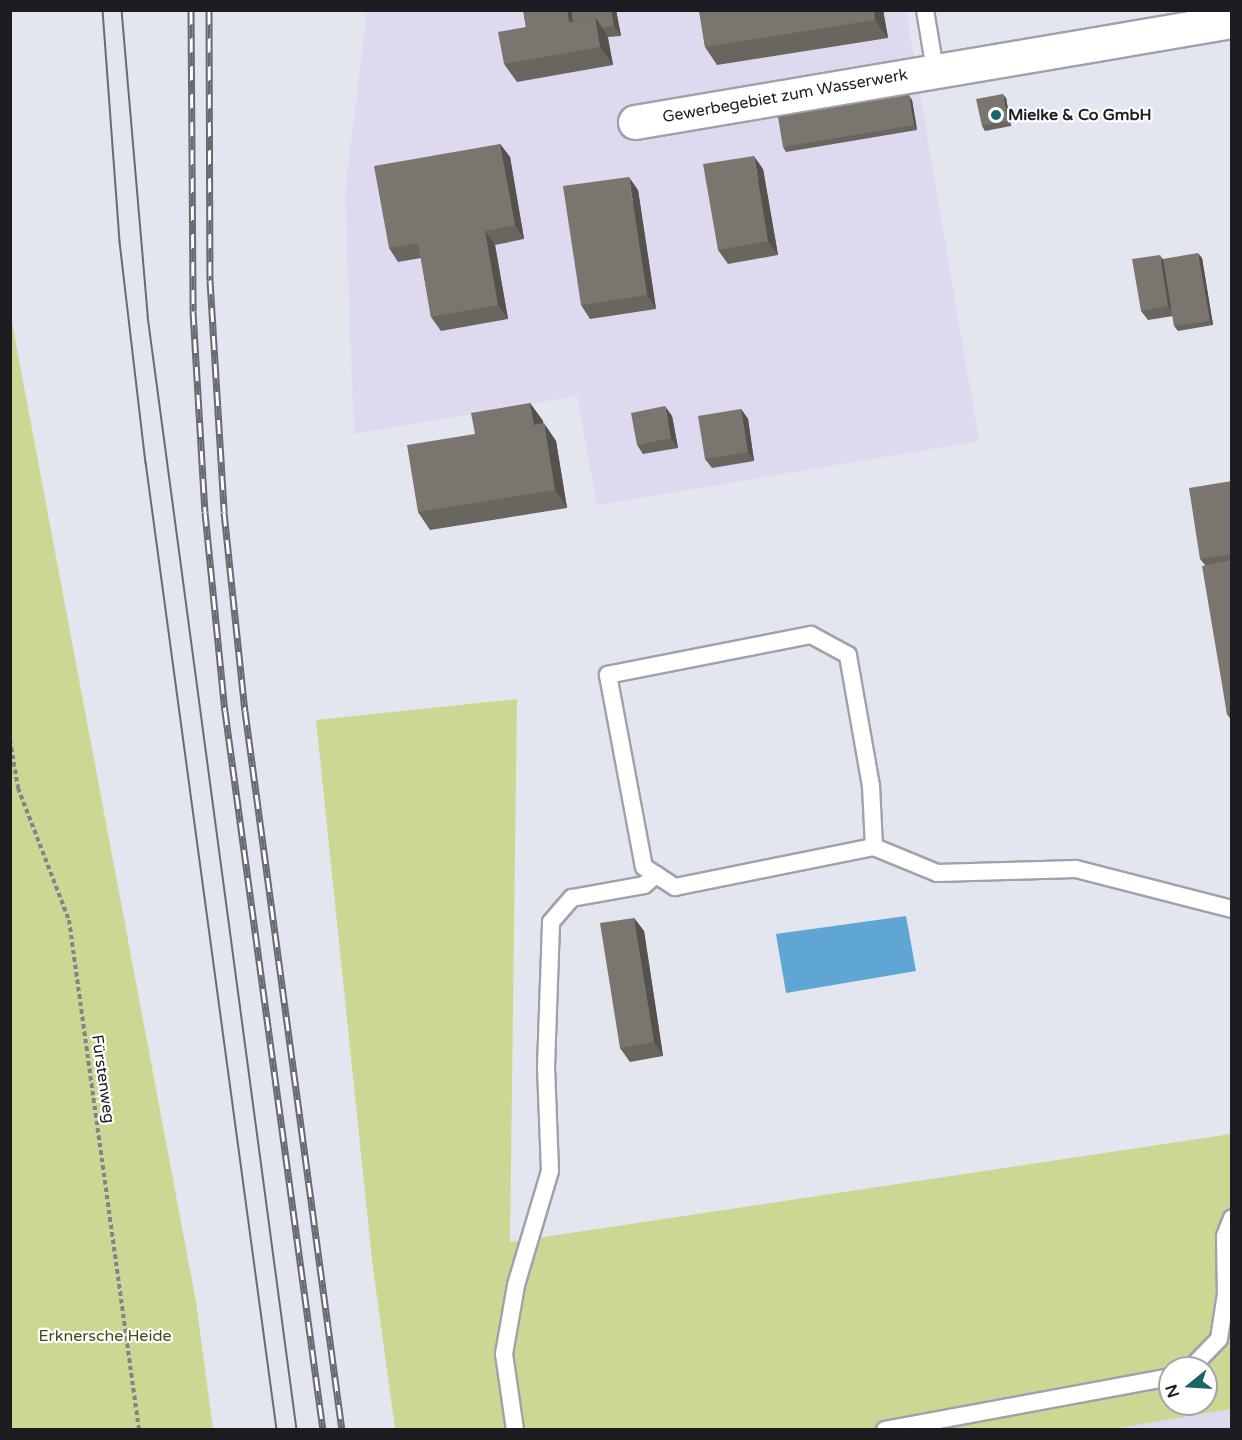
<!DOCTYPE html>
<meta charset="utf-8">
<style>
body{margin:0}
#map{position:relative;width:1242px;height:1440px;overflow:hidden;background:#e3e6ee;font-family:"Varela Round",sans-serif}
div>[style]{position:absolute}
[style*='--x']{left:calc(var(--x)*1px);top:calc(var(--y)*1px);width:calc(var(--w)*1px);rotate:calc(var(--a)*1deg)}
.industrial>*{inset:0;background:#ded9ef}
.green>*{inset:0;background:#cbd893}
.water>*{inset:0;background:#5fa6d5}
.path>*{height:4px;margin-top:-2px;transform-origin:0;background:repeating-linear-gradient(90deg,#818489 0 4.5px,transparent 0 7.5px)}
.roads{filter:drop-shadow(2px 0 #a0a2aa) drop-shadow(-2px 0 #a0a2aa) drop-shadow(0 2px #a0a2aa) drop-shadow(0 -2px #a0a2aa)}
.service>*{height:16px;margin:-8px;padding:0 8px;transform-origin:8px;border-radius:8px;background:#fff}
.minor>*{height:33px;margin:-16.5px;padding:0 16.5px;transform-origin:16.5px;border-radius:16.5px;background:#fff}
.tram>*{height:1.5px;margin:-0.75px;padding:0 0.75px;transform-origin:0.75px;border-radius:0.75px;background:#696b70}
.rail>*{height:7px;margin-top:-3.5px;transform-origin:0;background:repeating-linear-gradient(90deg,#fff 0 14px,#696b70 0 28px);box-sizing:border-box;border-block:2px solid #696b70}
.wall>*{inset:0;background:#69655f}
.shaded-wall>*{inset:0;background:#55524d}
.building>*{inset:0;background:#7a756e}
.dots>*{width:16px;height:16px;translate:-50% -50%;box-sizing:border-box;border:3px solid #fff;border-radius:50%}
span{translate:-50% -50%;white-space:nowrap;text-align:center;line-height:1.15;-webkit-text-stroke:4.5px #fff;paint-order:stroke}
.street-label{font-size:16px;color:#1c1d20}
.poi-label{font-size:16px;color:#1c1d20;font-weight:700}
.left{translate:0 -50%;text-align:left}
.park-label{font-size:16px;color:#444c15}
.frame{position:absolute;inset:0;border:12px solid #1c1d20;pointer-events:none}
.north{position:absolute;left:1158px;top:1356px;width:60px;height:60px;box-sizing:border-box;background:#fff;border:2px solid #a4a5a6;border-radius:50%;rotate:252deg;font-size:16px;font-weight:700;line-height:24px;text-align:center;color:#1c1d20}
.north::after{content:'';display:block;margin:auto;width:21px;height:27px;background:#186669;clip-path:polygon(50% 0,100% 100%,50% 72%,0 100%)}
</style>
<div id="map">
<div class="industrial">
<div style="clip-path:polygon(367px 11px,906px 11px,979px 441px,597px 505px,577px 396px,354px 434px,345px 193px)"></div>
<div style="clip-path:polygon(1231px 1409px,1231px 1429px,1108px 1430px,1155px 1422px)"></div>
</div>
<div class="green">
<div style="clip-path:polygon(10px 312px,196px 1302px,213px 1429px,11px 1429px)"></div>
<div style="clip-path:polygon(evenodd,517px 699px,510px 1242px,1231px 1134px,1231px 1409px,1108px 1430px,395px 1429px,372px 1260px,316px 720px,517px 699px,1170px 1368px,1206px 1368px,1206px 1404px,1170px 1404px,1170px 1368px)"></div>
</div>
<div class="water">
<div style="clip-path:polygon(906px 916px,916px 971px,786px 993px,776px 934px)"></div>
</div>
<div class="path">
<div style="--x:10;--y:740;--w:49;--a:80.5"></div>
<div style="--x:18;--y:788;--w:142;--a:68.9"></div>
<div style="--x:69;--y:920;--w:515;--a:82.18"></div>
</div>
<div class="roads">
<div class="service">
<div style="--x:925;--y:10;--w:61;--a:80.5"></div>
<div style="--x:874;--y:847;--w:61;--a:-92.8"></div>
<div style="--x:871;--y:786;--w:133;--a:-100"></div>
<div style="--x:848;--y:655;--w:42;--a:-151.6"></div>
<div style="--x:811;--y:635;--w:207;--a:168.9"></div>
<div style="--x:608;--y:675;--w:195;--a:79.4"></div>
<div style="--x:644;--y:867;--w:37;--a:33"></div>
<div style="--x:675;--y:887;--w:203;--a:-11.4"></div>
<div style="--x:874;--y:847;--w:68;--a:22.4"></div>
<div style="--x:937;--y:873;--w:139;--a:-1.6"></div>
<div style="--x:1076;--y:869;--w:161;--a:14.4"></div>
<div style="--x:1191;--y:1368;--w:40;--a:-46"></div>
<div style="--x:1219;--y:1339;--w:46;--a:-81.2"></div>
<div style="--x:1226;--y:1294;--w:58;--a:-91"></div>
<div style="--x:1225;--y:1236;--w:19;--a:-69"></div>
<div style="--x:515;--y:1430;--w:77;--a:-98.2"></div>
<div style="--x:504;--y:1354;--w:70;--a:-80.1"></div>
<div style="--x:516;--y:1285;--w:119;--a:-73.4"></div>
<div style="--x:550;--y:1171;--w:104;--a:-92.2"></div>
<div style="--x:546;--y:1067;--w:145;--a:-88"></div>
<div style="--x:551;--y:922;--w:32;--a:-49"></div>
<div style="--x:572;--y:898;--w:73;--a:-10.2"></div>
<div style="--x:644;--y:885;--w:16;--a:-40"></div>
<div style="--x:885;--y:1430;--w:290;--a:-10.5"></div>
</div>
<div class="minor">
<div style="--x:635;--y:122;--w:605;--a:-9.6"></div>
</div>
</div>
<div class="tram">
<div style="--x:103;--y:10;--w:233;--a:85.8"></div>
<div style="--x:120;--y:242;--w:222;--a:83.3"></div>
<div style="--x:146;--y:462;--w:977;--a:82.29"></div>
<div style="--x:122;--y:10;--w:307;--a:85.1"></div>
<div style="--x:148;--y:316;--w:1124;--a:82.38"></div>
</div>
<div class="rail">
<div style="--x:191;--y:10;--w:301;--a:89.6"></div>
<div style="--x:193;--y:311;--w:201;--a:86.6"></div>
<div style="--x:205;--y:512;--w:200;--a:84.3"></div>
<div style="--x:225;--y:711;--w:726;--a:82.24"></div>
<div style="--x:209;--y:10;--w:270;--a:89.8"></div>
<div style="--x:210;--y:280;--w:232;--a:86.5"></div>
<div style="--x:224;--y:512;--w:200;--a:84"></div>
<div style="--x:245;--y:711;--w:726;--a:82.32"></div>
</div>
<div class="wall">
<div style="clip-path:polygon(523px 10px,616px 10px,621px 36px,608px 37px,613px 65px,517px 82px,504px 64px,526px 27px)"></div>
<div style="clip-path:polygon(699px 10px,883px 10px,888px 38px,717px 65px,705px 47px)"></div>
<div style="clip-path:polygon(1006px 98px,1011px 126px,985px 131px,982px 126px)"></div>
<div style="clip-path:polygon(912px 100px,917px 130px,786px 152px,783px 147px)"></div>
<div style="clip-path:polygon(500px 144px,510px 157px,524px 239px,495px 245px,508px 319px,441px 331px,431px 317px,421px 258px,398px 262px,389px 248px)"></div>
<div style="clip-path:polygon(763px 169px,778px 255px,728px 264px,718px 250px)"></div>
<div style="clip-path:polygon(638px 190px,656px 309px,590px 319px,581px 305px)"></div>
<div style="clip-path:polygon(1202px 258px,1213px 325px,1178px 331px,1174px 326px,1173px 316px,1148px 320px,1141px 311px,1163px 259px)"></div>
<div style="clip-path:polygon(530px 403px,543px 421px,543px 424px,556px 441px,567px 508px,430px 530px,418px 512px,475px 434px)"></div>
<div style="clip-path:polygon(741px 409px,748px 419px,754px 461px,712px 468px,705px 459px)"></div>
<div style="clip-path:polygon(672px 416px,678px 448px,643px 454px,637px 445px)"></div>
<div style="clip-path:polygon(1232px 481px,1232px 721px,1227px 714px,1205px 565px,1200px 559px)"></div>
<div style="clip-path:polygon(634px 918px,644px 931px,663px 1056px,630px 1062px,620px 1048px)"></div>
</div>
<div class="shaded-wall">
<div style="clip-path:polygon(567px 10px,576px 10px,581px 40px,569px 22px)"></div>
<div style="clip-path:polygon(611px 10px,616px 10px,621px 36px,614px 26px)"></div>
<div style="clip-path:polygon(874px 10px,883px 10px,888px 38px,875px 20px)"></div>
<div style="clip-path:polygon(595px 17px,607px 35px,613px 65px,600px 47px)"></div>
<div style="clip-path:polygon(1003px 94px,1006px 98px,1011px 126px,1008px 121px)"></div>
<div style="clip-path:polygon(909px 95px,912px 100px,917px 130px,914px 125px)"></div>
<div style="clip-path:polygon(500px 144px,510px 157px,524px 239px,515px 225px)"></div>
<div style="clip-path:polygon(754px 156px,763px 169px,778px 255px,768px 241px)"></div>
<div style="clip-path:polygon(629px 177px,638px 190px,656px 309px,647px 295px)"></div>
<div style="clip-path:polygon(485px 231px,495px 245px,508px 319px,498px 305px)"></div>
<div style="clip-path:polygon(1198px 253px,1202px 258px,1213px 325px,1210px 321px)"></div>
<div style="clip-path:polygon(1160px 255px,1166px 264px,1175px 316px,1168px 306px)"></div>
<div style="clip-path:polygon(530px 403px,543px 421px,547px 443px,534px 425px)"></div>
<div style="clip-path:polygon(665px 406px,672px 416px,678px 448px,671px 438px)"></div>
<div style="clip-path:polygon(741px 409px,748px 419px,754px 461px,748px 452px)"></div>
<div style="clip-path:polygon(544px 423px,556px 441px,567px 508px,555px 490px)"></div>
<div style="clip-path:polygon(634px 918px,644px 931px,663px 1056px,654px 1042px)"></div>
</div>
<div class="building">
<div style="clip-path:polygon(523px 10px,567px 10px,569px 22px,595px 17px,600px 47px,504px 64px,498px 32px,526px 27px)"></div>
<div style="clip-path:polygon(571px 10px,611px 10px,614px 26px,602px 27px,595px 17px,573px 21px)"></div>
<div style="clip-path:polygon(699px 10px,874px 10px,875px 20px,705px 47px)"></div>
<div style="clip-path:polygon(1003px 94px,1008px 121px,982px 126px,976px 99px)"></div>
<div style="clip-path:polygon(909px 95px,914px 125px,783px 147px,778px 117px)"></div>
<div style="clip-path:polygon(500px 144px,515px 225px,485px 231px,498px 305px,431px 317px,418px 243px,389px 248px,374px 166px)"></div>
<div style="clip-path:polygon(754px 156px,768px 241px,718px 250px,703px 164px)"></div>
<div style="clip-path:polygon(629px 177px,647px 295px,581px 305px,563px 186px)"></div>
<div style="clip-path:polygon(1198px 253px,1210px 321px,1174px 326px,1163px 259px)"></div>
<div style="clip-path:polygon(1160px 255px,1168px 306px,1141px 311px,1132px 259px)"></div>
<div style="clip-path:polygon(530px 403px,534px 425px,544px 423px,555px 490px,418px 512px,407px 445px,475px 434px,471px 413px)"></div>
<div style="clip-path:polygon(665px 406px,671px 438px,637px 445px,631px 413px)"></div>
<div style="clip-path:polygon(741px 409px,748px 452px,705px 459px,698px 416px)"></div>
<div style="clip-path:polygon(1232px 481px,1232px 554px,1200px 559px,1189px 488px)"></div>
<div style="clip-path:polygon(1232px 560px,1232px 713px,1227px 714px,1202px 566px)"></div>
<div style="clip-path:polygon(634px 918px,654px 1042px,620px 1048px,600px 923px)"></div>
</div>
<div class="dots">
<div style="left:996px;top:115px;background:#186669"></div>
</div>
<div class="street-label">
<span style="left:785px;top:96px;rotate:-10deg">Gewerbegebiet zum Wasserwerk</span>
<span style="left:103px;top:1079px;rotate:82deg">Fürstenweg</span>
</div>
<div class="poi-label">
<span class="left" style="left:1008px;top:115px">Mielke &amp; Co GmbH</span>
</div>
<div class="park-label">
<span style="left:105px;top:1336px">Erknersche Heide</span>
</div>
<div class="frame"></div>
<div class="north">N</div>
</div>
